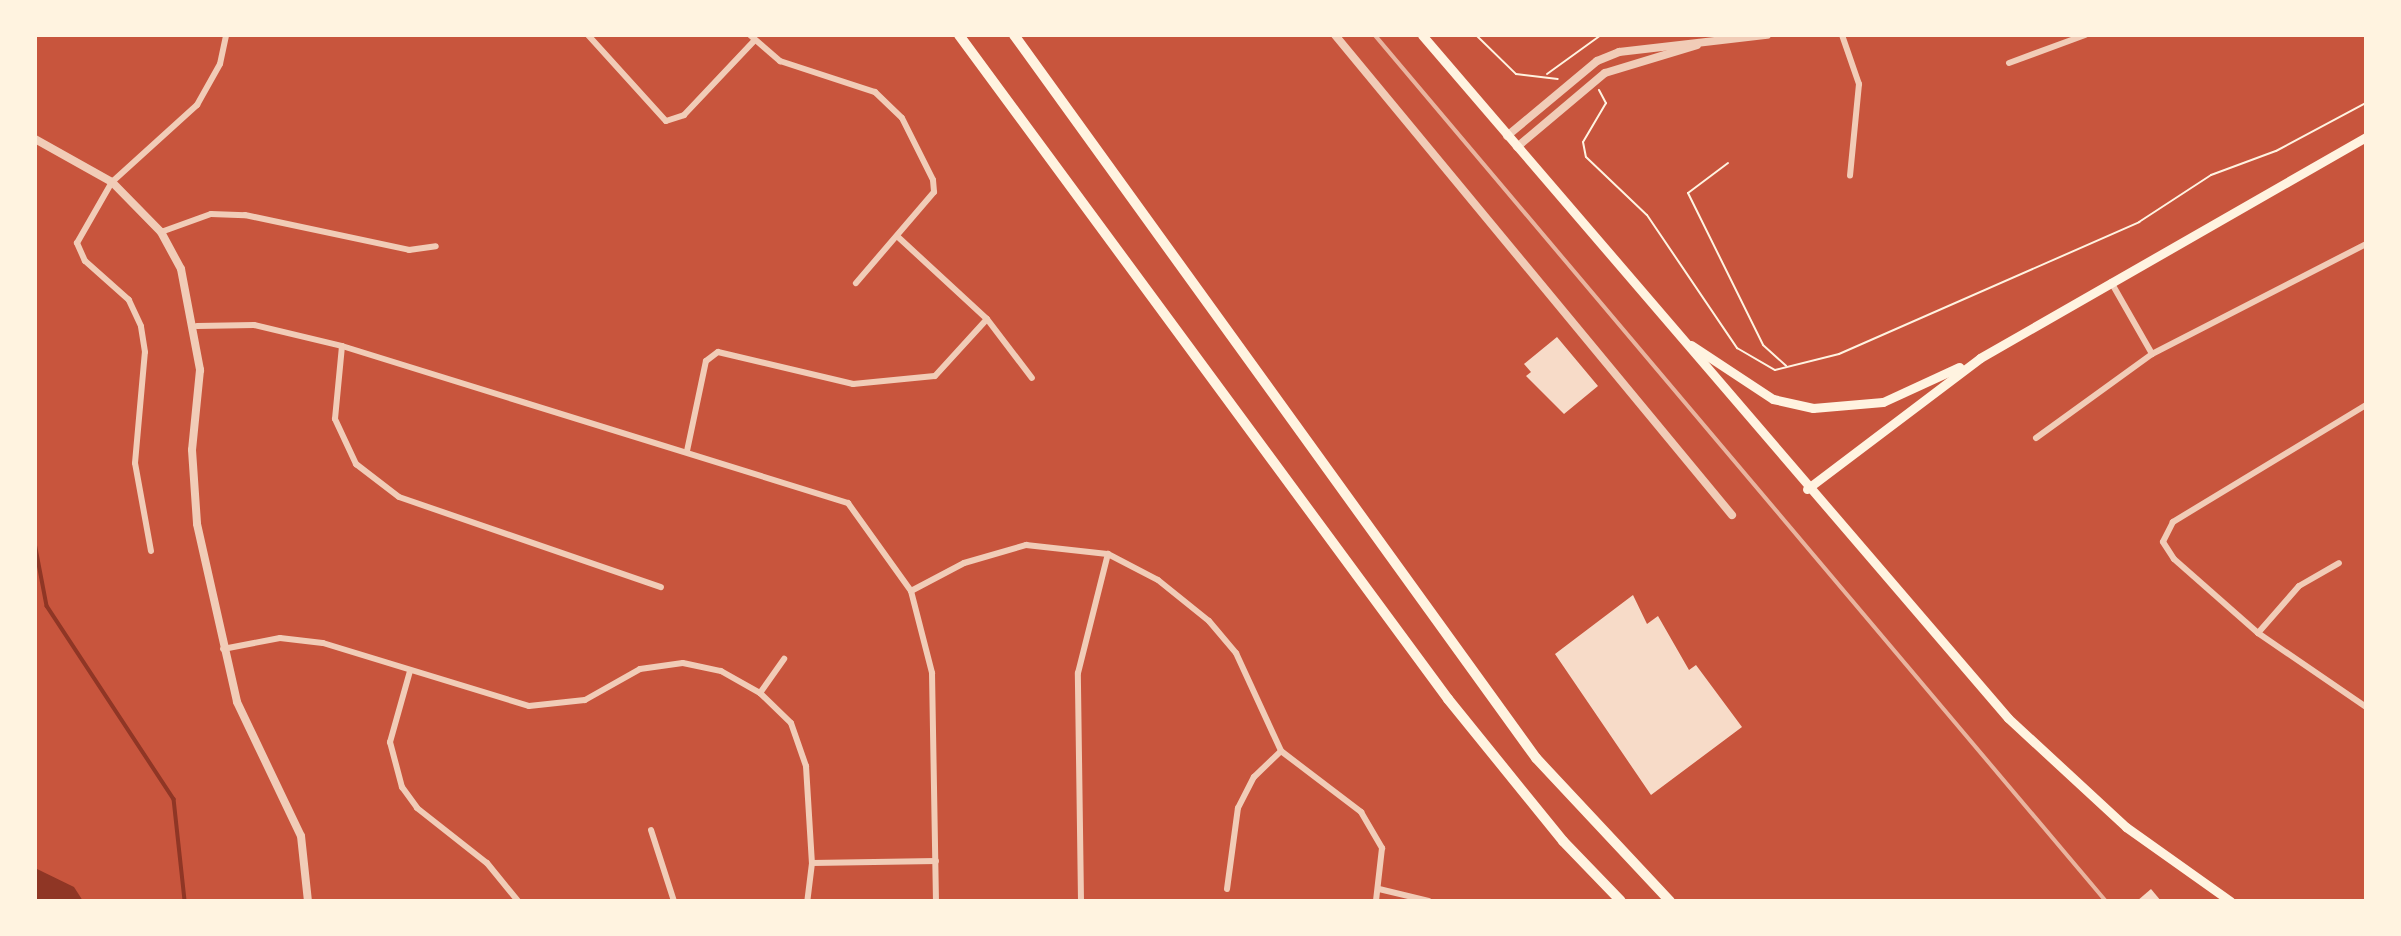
<!DOCTYPE html>
<style>
body{margin:0}
#map{position:relative;width:2401px;height:936px;overflow:hidden;background:#c8553d;font-family:"PT Sans",sans-serif}
div>[style]{position:absolute}
[style*='--x']{left:calc(var(--x)*1px);top:calc(var(--y)*1px);width:calc(var(--w)*1px);rotate:calc(var(--a)*1deg)}
.water>*{inset:0;background:#8f3625}
.stream>*{height:3.5px;margin:-1.75px;padding:0 1.75px;transform-origin:1.75px;border-radius:1.75px;background:#8f3625}
.building>*{inset:0;background:#f7dbc8}
.path>*{height:2px;margin:-1px;padding:0 1px;transform-origin:1px;border-radius:1px;background:#fff3e0}
.minor>*{height:6px;margin:-3px;padding:0 3px;transform-origin:3px;border-radius:3px;background:#f1ccb7}
.tertiary>*{height:8px;margin:-4px;padding:0 4px;transform-origin:4px;border-radius:4px;background:#f1ccb7}
.secondary>*{height:9px;margin:-4.5px;padding:0 4.5px;transform-origin:4.5px;border-radius:4.5px;background:#fff3e0}
.motorway>*{height:10px;margin:-5px;padding:0 5px;transform-origin:5px;border-radius:5px;background:#fff3e0}
.rail>*{height:3.5px;margin:-1.75px;padding:0 1.75px;transform-origin:1.75px;border-radius:1.75px;background:#e9b49f}
span{translate:-50% -50%;white-space:nowrap;text-align:center;line-height:1.15;-webkit-text-stroke:7px #fff3e0;paint-order:stroke}
.frame{position:absolute;inset:0;border:37px solid #fff3e0;pointer-events:none}
</style>
<div id="map">
<div class="water">
<div style="clip-path:polygon(35px 868px,74px 887px,83px 901px,35px 899px)"></div>
</div>
<div class="stream">
<div style="--x:35;--y:543;--w:64;--a:79.2"></div>
<div style="--x:47;--y:606;--w:231;--a:56.7"></div>
<div style="--x:174;--y:799;--w:103;--a:83.8"></div>
</div>
<div class="building">
<div style="clip-path:polygon(1557px 337px,1598px 386px,1564px 414px,1526px 376px,1531px 372px,1524px 364px)"></div>
<div style="clip-path:polygon(1633px 595px,1647px 624px,1658px 616px,1689px 670px,1696px 665px,1742px 727px,1651px 795px,1555px 654px)"></div>
<div style="clip-path:polygon(2151px 889px,2161px 901px,2137px 901px)"></div>
</div>
<div class="path">
<div style="--x:1476;--y:35;--w:56;--a:44.3"></div>
<div style="--x:1516;--y:74;--w:42;--a:6.8"></div>
<div style="--x:1547;--y:74;--w:67;--a:-35.8"></div>
<div style="--x:1599;--y:90;--w:15;--a:62"></div>
<div style="--x:1606;--y:103;--w:45;--a:120.5"></div>
<div style="--x:1583;--y:142;--w:15;--a:79"></div>
<div style="--x:1586;--y:157;--w:84;--a:43.6"></div>
<div style="--x:1647;--y:215;--w:161;--a:55.9"></div>
<div style="--x:1737;--y:348;--w:44;--a:30.1"></div>
<div style="--x:1775;--y:370;--w:66;--a:-14"></div>
<div style="--x:1839;--y:354;--w:328;--a:-23.7"></div>
<div style="--x:2139;--y:222;--w:86;--a:-33.1"></div>
<div style="--x:2211;--y:175;--w:69;--a:-20.3"></div>
<div style="--x:2276;--y:151;--w:102;--a:-28.1"></div>
<div style="--x:1728;--y:163;--w:50;--a:143.1"></div>
<div style="--x:1688;--y:193;--w:169;--a:63.7"></div>
<div style="--x:1763;--y:345;--w:31;--a:42"></div>
</div>
<div class="minor">
<div style="--x:588;--y:35;--w:116;--a:47.8"></div>
<div style="--x:666;--y:121;--w:19;--a:-18"></div>
<div style="--x:684;--y:115;--w:103;--a:-46.6"></div>
<div style="--x:750;--y:35;--w:40;--a:41"></div>
<div style="--x:780;--y:61;--w:100;--a:18.1"></div>
<div style="--x:875;--y:92;--w:37;--a:44"></div>
<div style="--x:902;--y:118;--w:69;--a:63.4"></div>
<div style="--x:933;--y:180;--w:12;--a:85"></div>
<div style="--x:934;--y:192;--w:120;--a:130.6"></div>
<div style="--x:1842;--y:35;--w:52;--a:70.9"></div>
<div style="--x:1859;--y:84;--w:92;--a:95.6"></div>
<div style="--x:2009;--y:63;--w:81;--a:-20.2"></div>
<div style="--x:161;--y:232;--w:53;--a:-19.8"></div>
<div style="--x:211;--y:214;--w:34;--a:2"></div>
<div style="--x:245;--y:215;--w:168;--a:12"></div>
<div style="--x:409;--y:250;--w:27;--a:-8"></div>
<div style="--x:897;--y:236;--w:122;--a:42.7"></div>
<div style="--x:987;--y:319;--w:74;--a:52.7"></div>
<div style="--x:2111;--y:282;--w:83;--a:60.3"></div>
<div style="--x:197;--y:326;--w:57;--a:-1"></div>
<div style="--x:254;--y:325;--w:90;--a:13.4"></div>
<div style="--x:342;--y:346;--w:530;--a:17.24"></div>
<div style="--x:848;--y:503;--w:108;--a:54.4"></div>
<div style="--x:911;--y:591;--w:85;--a:75.6"></div>
<div style="--x:932;--y:673;--w:228;--a:89"></div>
<div style="--x:342;--y:346;--w:73;--a:95.5"></div>
<div style="--x:335;--y:419;--w:50;--a:65"></div>
<div style="--x:356;--y:464;--w:54;--a:37.5"></div>
<div style="--x:399;--y:497;--w:277;--a:19"></div>
<div style="--x:2366;--y:405;--w:226;--a:148.8"></div>
<div style="--x:2173;--y:522;--w:22;--a:117"></div>
<div style="--x:2163;--y:542;--w:20;--a:57"></div>
<div style="--x:2174;--y:559;--w:112;--a:41.4"></div>
<div style="--x:2258;--y:633;--w:131;--a:34.4"></div>
<div style="--x:2036;--y:438;--w:143;--a:-35.9"></div>
<div style="--x:2152;--y:354;--w:241;--a:-27.2"></div>
<div style="--x:687;--y:451;--w:92;--a:-78.1"></div>
<div style="--x:706;--y:361;--w:15;--a:-37"></div>
<div style="--x:718;--y:352;--w:139;--a:13.3"></div>
<div style="--x:853;--y:384;--w:82;--a:-5.6"></div>
<div style="--x:935;--y:376;--w:77;--a:-47.6"></div>
<div style="--x:151;--y:551;--w:89;--a:-100.3"></div>
<div style="--x:135;--y:463;--w:111;--a:-84.9"></div>
<div style="--x:145;--y:352;--w:26;--a:-99"></div>
<div style="--x:141;--y:326;--w:29;--a:-115"></div>
<div style="--x:129;--y:300;--w:59;--a:-138.4"></div>
<div style="--x:85;--y:261;--w:20;--a:-114"></div>
<div style="--x:77;--y:243;--w:70;--a:-60.2"></div>
<div style="--x:112;--y:182;--w:115;--a:-42.2"></div>
<div style="--x:197;--y:105;--w:47;--a:-60.7"></div>
<div style="--x:220;--y:64;--w:30;--a:-78"></div>
<div style="--x:911;--y:591;--w:60;--a:-27.8"></div>
<div style="--x:964;--y:563;--w:65;--a:-16.2"></div>
<div style="--x:1026;--y:545;--w:82;--a:6.3"></div>
<div style="--x:1108;--y:554;--w:56;--a:27.5"></div>
<div style="--x:1158;--y:580;--w:65;--a:38.8"></div>
<div style="--x:1209;--y:621;--w:42;--a:49.8"></div>
<div style="--x:1236;--y:653;--w:108;--a:65.3"></div>
<div style="--x:1281;--y:751;--w:101;--a:37.3"></div>
<div style="--x:1361;--y:812;--w:42;--a:59.7"></div>
<div style="--x:1382;--y:848;--w:53;--a:96.5"></div>
<div style="--x:2258;--y:633;--w:62;--a:-48.9"></div>
<div style="--x:2299;--y:586;--w:46;--a:-29.9"></div>
<div style="--x:223;--y:649;--w:58;--a:-10.9"></div>
<div style="--x:280;--y:638;--w:43;--a:6.6"></div>
<div style="--x:323;--y:643;--w:215;--a:17"></div>
<div style="--x:529;--y:706;--w:56;--a:-6.1"></div>
<div style="--x:585;--y:700;--w:63;--a:-29.4"></div>
<div style="--x:640;--y:669;--w:43;--a:-7.9"></div>
<div style="--x:683;--y:663;--w:39;--a:12"></div>
<div style="--x:721;--y:671;--w:45;--a:29.4"></div>
<div style="--x:760;--y:693;--w:43;--a:44.1"></div>
<div style="--x:791;--y:723;--w:46;--a:70.8"></div>
<div style="--x:806;--y:766;--w:97;--a:86.5"></div>
<div style="--x:812;--y:863;--w:38;--a:97"></div>
<div style="--x:410;--y:671;--w:74;--a:105.7"></div>
<div style="--x:390;--y:742;--w:47;--a:75.1"></div>
<div style="--x:402;--y:787;--w:26;--a:54"></div>
<div style="--x:417;--y:808;--w:89;--a:38.2"></div>
<div style="--x:487;--y:863;--w:49;--a:50.8"></div>
<div style="--x:760;--y:693;--w:42;--a:-54.8"></div>
<div style="--x:651;--y:830;--w:75;--a:72.1"></div>
<div style="--x:812;--y:863;--w:124;--a:-0.9"></div>
<div style="--x:1227;--y:889;--w:82;--a:-82.3"></div>
<div style="--x:1238;--y:808;--w:35;--a:-63"></div>
<div style="--x:1254;--y:777;--w:37;--a:-44"></div>
<div style="--x:1379;--y:889;--w:51;--a:13.5"></div>
<div style="--x:1081;--y:901;--w:228;--a:-90.8"></div>
<div style="--x:1078;--y:673;--w:123;--a:-75.9"></div>
</div>
<div class="tertiary">
<div style="--x:1335;--y:35;--w:623;--a:50.41"></div>
<div style="--x:1507;--y:136;--w:117;--a:-39.8"></div>
<div style="--x:1597;--y:61;--w:24;--a:-22"></div>
<div style="--x:1619;--y:52;--w:149;--a:-6.6"></div>
<div style="--x:35;--y:139;--w:88;--a:29.2"></div>
<div style="--x:112;--y:182;--w:70;--a:45.6"></div>
<div style="--x:161;--y:232;--w:42;--a:61.6"></div>
<div style="--x:181;--y:269;--w:103;--a:79.3"></div>
<div style="--x:200;--y:370;--w:80;--a:95.7"></div>
<div style="--x:192;--y:450;--w:74;--a:86.1"></div>
<div style="--x:197;--y:524;--w:182;--a:77.3"></div>
<div style="--x:237;--y:702;--w:148;--a:64.5"></div>
<div style="--x:301;--y:836;--w:65;--a:83.9"></div>
<div style="--x:1517;--y:147;--w:115;--a:-40.1"></div>
<div style="--x:1605;--y:73;--w:96;--a:-16.9"></div>
</div>
<div class="secondary">
<div style="--x:1422;--y:35;--w:900;--a:49.37"></div>
<div style="--x:2008;--y:718;--w:161;--a:42.7"></div>
<div style="--x:2126;--y:827;--w:128;--a:35.4"></div>
<div style="--x:1691;--y:345;--w:98;--a:33.4"></div>
<div style="--x:1773;--y:399;--w:41;--a:12.7"></div>
<div style="--x:1813;--y:408;--w:70;--a:-4.9"></div>
<div style="--x:1883;--y:402;--w:84;--a:-24.7"></div>
<div style="--x:1807;--y:489;--w:217;--a:-37.1"></div>
<div style="--x:1980;--y:358;--w:445;--a:-29.8"></div>
</div>
<div class="motorway">
<div style="--x:959;--y:35;--w:825;--a:53.63"></div>
<div style="--x:1448;--y:699;--w:183;--a:51"></div>
<div style="--x:1563;--y:841;--w:83;--a:46"></div>
<div style="--x:1014;--y:35;--w:892;--a:54.17"></div>
<div style="--x:1536;--y:758;--w:196;--a:46.9"></div>
</div>
<div class="rail">
<div style="--x:1375;--y:35;--w:1133;--a:49.83"></div>
</div>
<div class="frame"></div>
</div>
